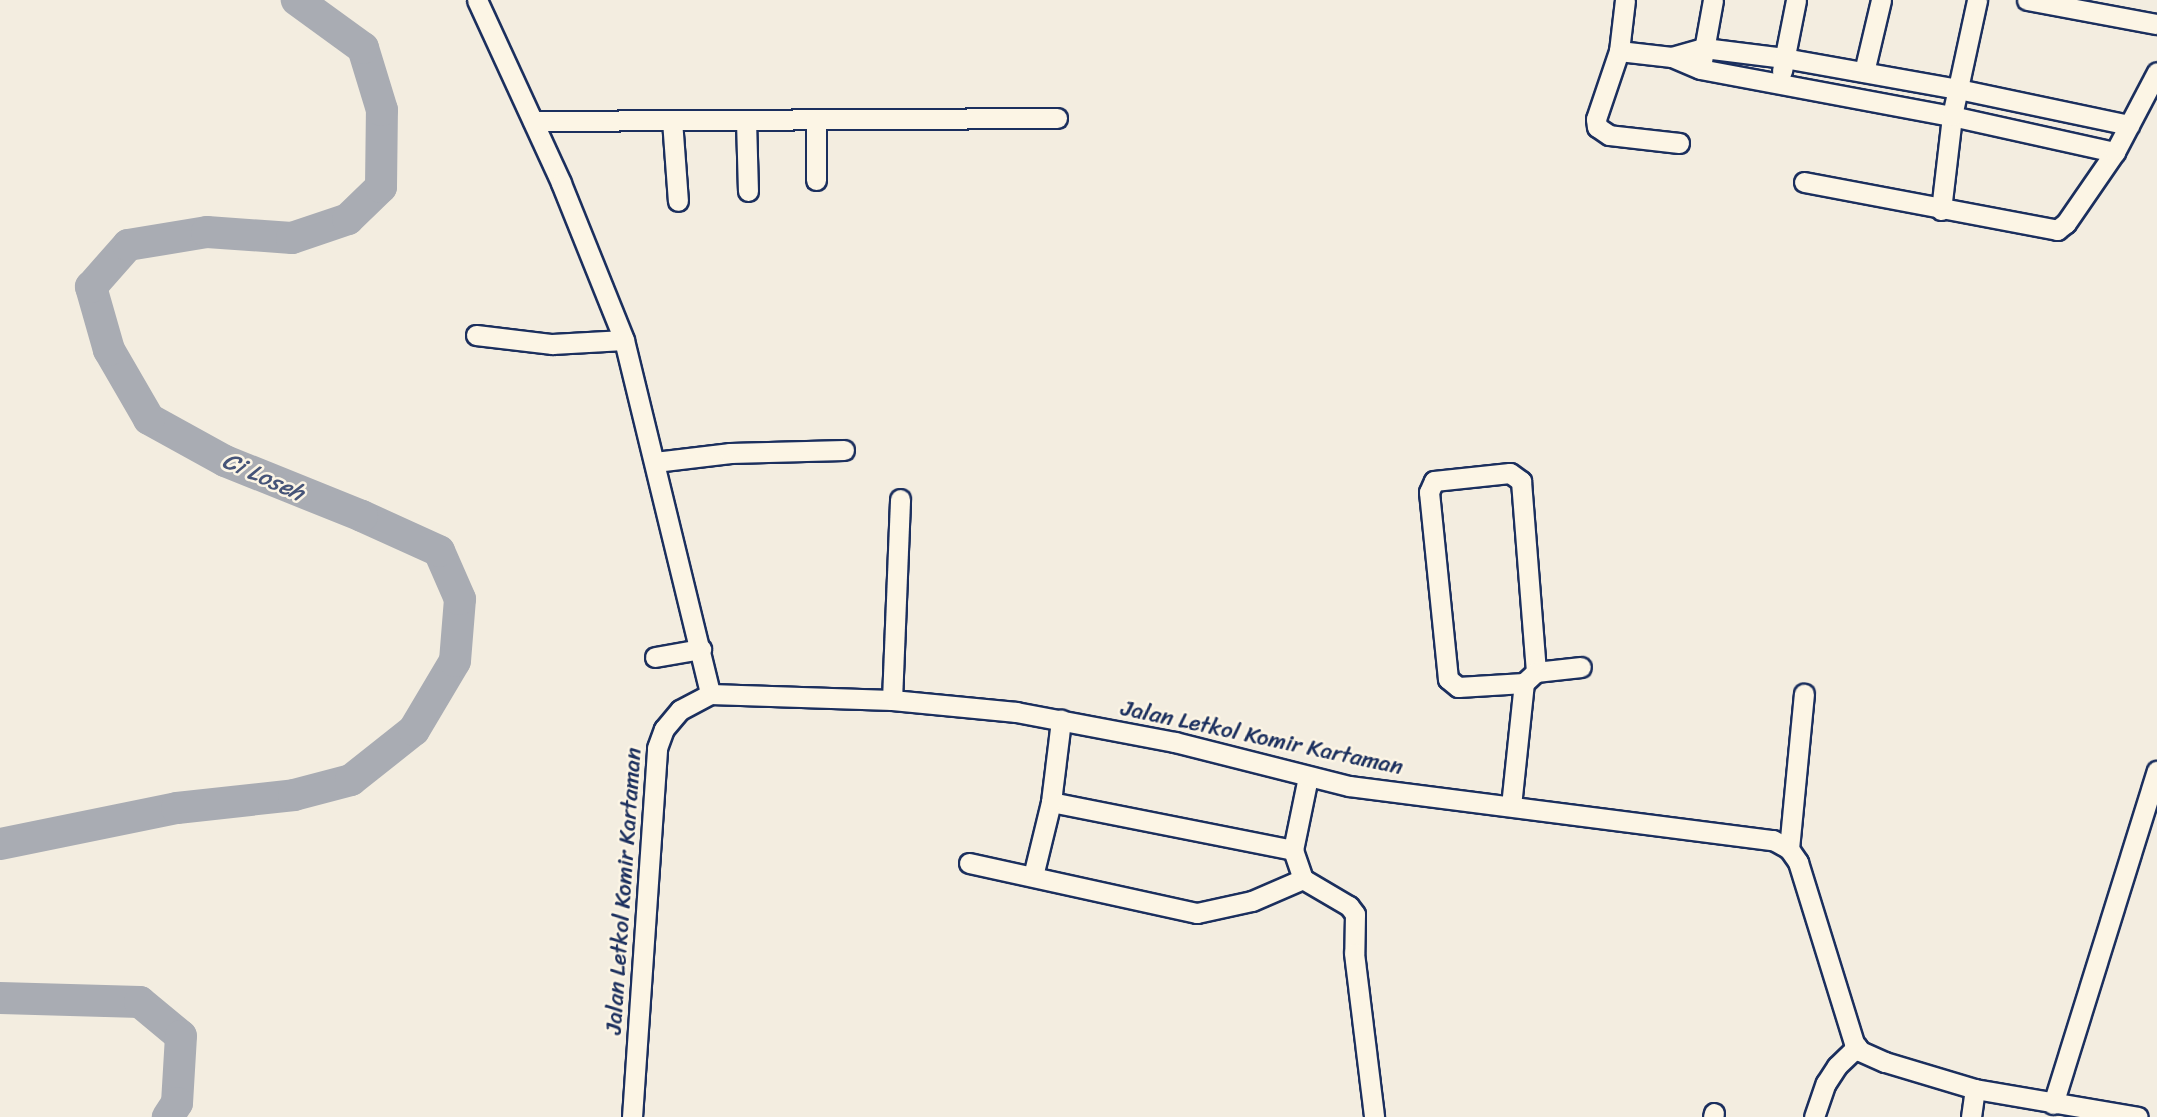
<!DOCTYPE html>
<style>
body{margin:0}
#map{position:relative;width:2157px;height:1117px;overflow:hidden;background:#f3ede0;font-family:Sriracha,sans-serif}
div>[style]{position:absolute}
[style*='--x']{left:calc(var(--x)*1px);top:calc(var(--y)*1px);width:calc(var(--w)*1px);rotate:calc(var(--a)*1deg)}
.river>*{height:32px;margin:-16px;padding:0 16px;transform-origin:16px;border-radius:16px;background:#a9acb3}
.roads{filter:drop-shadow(2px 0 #1b2f5e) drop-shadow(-2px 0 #1b2f5e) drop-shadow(0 2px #1b2f5e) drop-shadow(0 -2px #1b2f5e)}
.street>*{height:19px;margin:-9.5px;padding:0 9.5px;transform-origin:9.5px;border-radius:9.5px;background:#fcf5e5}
span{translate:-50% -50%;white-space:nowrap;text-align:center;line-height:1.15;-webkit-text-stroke:5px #fcf5e5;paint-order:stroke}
.street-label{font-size:23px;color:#1b2f5e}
.water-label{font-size:24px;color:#465478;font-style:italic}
</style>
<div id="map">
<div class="river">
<div style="--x:0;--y:844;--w:181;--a:-11.5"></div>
<div style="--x:177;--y:808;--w:118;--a:-6.3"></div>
<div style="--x:294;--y:795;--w:59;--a:-14.7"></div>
<div style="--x:351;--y:780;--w:80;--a:-38.4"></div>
<div style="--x:414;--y:730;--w:80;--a:-59.3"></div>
<div style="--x:455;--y:661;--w:62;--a:-85.4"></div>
<div style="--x:460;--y:599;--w:52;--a:-113.6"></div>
<div style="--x:439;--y:551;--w:85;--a:-155.6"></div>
<div style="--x:362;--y:516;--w:148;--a:-158.1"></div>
<div style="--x:225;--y:461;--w:87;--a:-151.1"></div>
<div style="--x:149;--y:419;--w:80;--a:-120.1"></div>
<div style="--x:109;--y:350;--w:66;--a:-105.9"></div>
<div style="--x:91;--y:287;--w:56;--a:-48.6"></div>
<div style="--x:128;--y:245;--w:80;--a:-9.3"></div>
<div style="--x:207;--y:232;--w:85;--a:4"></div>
<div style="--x:292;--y:238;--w:59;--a:-18.7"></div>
<div style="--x:348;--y:219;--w:46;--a:-44.1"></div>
<div style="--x:381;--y:187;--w:77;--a:-89.3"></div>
<div style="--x:382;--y:110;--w:65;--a:-107"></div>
<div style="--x:363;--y:48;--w:82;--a:-144"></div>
<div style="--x:0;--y:998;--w:140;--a:1.6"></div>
<div style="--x:140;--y:1002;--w:53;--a:39.7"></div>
<div style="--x:181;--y:1036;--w:67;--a:93.4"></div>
<div style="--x:177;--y:1103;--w:17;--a:123"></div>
</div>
<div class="roads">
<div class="street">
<div style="--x:477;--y:0;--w:201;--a:65.3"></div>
<div style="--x:561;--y:183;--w:169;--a:68.1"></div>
<div style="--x:624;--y:340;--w:364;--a:76.3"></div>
<div style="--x:2027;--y:0;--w:132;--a:10.5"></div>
<div style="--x:1619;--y:51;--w:51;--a:-83.3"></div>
<div style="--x:1672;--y:57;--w:33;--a:-16"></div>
<div style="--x:1704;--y:48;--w:81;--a:7.1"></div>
<div style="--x:1784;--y:58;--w:177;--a:10.1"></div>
<div style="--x:1958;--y:89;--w:175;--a:11.9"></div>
<div style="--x:1702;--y:61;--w:62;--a:-79.8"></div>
<div style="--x:1782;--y:71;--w:72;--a:-78.8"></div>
<div style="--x:1864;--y:72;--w:74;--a:-76.7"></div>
<div style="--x:816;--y:119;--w:61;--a:90"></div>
<div style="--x:672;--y:120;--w:81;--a:85.8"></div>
<div style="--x:746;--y:120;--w:71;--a:88.4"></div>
<div style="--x:533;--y:121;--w:524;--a:-0.33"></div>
<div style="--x:1679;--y:143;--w:70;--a:-173.5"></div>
<div style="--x:1609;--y:135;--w:14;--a:-146"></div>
<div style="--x:1597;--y:127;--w:8;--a:-97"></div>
<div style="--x:1596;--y:119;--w:72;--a:-71.3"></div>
<div style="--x:1619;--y:51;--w:53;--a:6.5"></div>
<div style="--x:1672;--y:57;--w:30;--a:23"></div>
<div style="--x:1700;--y:69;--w:256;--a:10.6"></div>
<div style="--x:1952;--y:116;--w:167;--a:12.5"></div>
<div style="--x:1804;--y:182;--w:258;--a:10.7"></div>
<div style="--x:2057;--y:230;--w:11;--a:-38"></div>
<div style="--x:2066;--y:223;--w:86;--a:-55.4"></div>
<div style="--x:2115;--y:152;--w:90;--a:-62.3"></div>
<div style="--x:1941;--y:210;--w:95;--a:-83.3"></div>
<div style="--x:1952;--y:116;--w:119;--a:-77.8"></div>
<div style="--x:476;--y:335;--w:77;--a:6.8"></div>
<div style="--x:552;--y:344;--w:72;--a:-3.2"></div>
<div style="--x:655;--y:462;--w:76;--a:-6.8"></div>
<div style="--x:730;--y:453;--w:114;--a:-1.5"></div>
<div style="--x:655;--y:657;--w:47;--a:-9.9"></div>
<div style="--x:1524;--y:683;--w:66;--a:176.5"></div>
<div style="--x:1458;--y:687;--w:13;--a:-141"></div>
<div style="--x:1448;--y:679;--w:188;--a:-95.8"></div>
<div style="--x:1429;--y:492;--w:12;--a:-66"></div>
<div style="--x:1434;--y:481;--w:76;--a:-6"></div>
<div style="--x:1510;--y:473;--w:14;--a:36"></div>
<div style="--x:1521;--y:481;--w:192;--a:85.5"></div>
<div style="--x:892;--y:700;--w:201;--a:-87.7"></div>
<div style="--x:1308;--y:777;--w:75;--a:101.6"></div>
<div style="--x:1293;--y:850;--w:31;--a:71"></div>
<div style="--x:1303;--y:879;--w:53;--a:30.4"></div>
<div style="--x:1349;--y:906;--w:10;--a:53"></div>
<div style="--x:1355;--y:914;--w:39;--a:91"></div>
<div style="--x:1354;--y:953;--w:165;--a:83"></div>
<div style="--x:1051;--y:802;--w:247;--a:11.2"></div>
<div style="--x:1511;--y:806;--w:124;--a:-84"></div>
<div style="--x:1524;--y:683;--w:16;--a:-43"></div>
<div style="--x:1536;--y:672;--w:45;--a:-6.3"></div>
<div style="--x:1789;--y:849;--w:156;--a:-84.5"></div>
<div style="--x:969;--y:863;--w:233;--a:12.4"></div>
<div style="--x:1197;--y:913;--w:56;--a:-12.3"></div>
<div style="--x:1252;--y:901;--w:56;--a:-23.3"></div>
<div style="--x:1033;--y:876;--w:76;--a:-76.3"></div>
<div style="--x:1051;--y:802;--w:83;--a:-83"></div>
<div style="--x:2053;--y:1104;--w:349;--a:-72.7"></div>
<div style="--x:632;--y:1117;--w:370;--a:-86.1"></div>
<div style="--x:657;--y:748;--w:20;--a:-70"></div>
<div style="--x:664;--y:729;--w:25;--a:-50"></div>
<div style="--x:680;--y:710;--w:34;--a:-28"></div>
<div style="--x:710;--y:694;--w:182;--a:1.9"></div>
<div style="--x:892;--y:700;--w:125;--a:5.5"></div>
<div style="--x:1016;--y:712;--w:162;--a:10.7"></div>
<div style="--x:1175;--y:742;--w:179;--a:14.2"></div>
<div style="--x:1349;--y:786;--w:427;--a:7.3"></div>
<div style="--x:1773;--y:840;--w:18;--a:29"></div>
<div style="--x:1789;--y:849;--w:16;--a:55"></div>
<div style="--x:1798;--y:862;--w:189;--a:72.8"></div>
<div style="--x:1854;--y:1043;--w:10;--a:53"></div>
<div style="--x:1860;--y:1051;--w:27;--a:24"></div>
<div style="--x:1885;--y:1062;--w:94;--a:16.7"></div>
<div style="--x:1975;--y:1089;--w:165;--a:9.7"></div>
<div style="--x:1713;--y:1117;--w:4;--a:-76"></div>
<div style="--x:1814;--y:1117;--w:36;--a:-71"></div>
<div style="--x:1826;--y:1083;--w:20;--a:-57"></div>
<div style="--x:1837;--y:1066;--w:28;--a:-44"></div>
<div style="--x:1971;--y:1117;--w:28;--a:-82"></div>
</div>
</div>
<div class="street-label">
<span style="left:1262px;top:738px;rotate:12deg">Jalan Letkol Komir Kartaman</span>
<span style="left:624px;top:891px;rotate:-86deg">Jalan Letkol Komir Kartaman</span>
</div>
<div class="water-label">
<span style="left:263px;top:477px;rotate:24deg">Ci Loseh</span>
</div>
</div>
